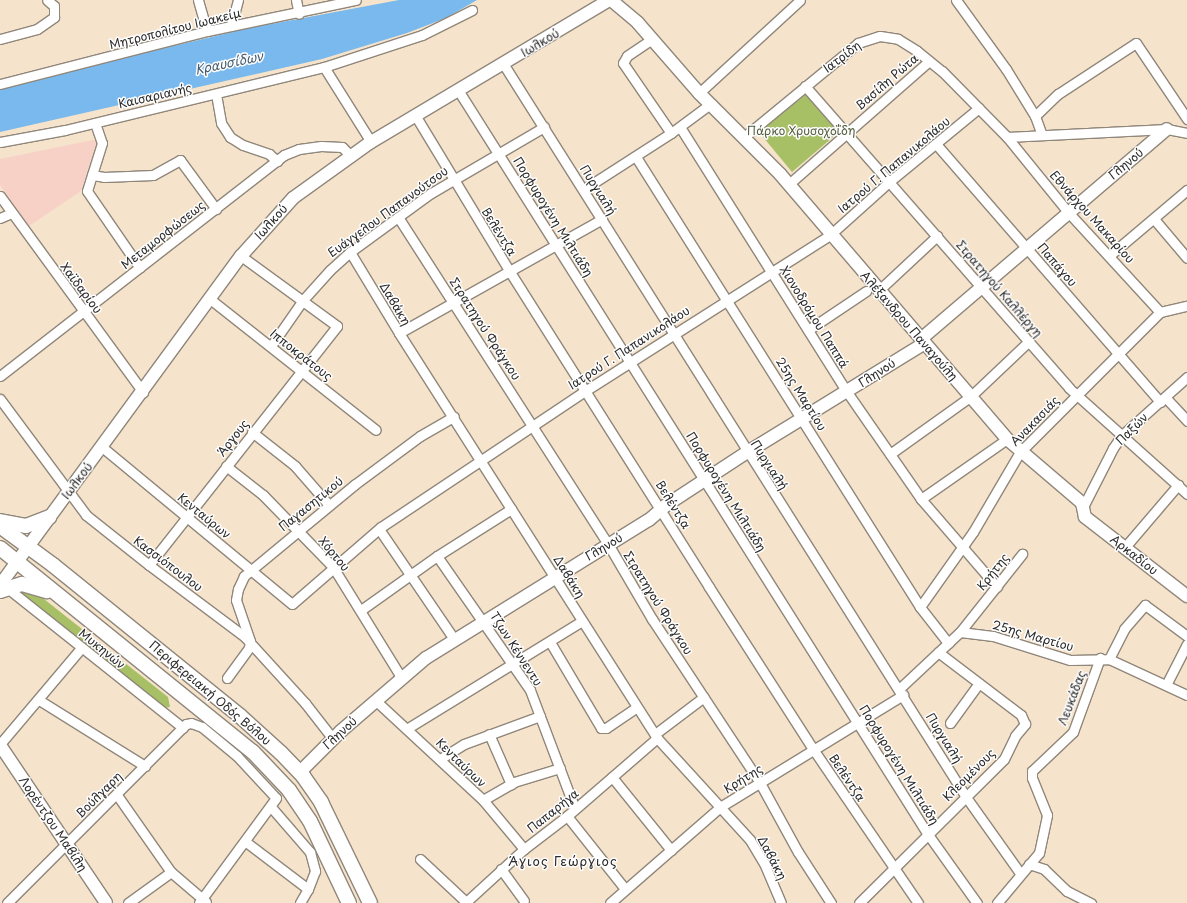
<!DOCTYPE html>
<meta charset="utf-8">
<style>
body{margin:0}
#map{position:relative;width:1187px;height:903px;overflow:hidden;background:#f6e3cb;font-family:"Playpen Sans",sans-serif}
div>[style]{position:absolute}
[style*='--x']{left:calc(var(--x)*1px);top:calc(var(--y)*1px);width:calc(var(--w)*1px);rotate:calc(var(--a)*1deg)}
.built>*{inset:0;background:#f7d1c6}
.green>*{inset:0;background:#a7c066}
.water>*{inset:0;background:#79b9ed}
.roads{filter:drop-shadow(1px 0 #90877b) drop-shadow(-1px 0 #90877b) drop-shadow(0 1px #90877b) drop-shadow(0 -1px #90877b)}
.street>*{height:9px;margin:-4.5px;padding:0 4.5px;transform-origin:4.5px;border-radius:4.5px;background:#fff}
.secondary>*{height:12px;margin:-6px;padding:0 6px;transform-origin:6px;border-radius:6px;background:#fff}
.primary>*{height:14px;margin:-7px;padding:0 7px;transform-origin:7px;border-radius:7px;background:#fff}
span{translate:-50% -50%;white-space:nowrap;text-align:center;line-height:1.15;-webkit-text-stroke:3px #fff;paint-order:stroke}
.street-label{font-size:12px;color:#2b2b2b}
.park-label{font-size:12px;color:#565f40}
.water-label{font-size:13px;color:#465d6f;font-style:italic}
.neighbourhood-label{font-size:13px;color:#2b2b2b;letter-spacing:1px}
</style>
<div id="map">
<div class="built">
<div style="clip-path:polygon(93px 140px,97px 142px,81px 191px,29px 226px,0 185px,0 159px)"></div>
</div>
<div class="green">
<div style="clip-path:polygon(806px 94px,839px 132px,792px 172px,759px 132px)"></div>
<div style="clip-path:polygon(24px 590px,44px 599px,168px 697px,170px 707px,164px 708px,22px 593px)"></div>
</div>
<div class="water">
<div style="clip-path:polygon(399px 0,477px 0,446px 18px,407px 33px,322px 59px,0 132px,0 87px,245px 29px)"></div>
</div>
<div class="roads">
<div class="street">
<div style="--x:198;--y:0;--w:32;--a:74"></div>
<div style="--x:296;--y:0;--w:14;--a:78"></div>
<div style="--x:956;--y:0;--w:85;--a:54.1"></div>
<div style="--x:1006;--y:69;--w:55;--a:58.3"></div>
<div style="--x:1035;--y:116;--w:20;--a:70"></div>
<div style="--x:231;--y:26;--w:27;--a:-75"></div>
<div style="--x:0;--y:39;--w:38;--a:-15"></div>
<div style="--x:37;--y:29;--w:21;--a:-35"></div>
<div style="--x:54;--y:17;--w:11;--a:-90"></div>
<div style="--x:54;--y:6;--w:9;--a:-139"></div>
<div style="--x:652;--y:39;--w:30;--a:146"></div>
<div style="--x:627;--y:56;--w:8;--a:120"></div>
<div style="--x:623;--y:63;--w:85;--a:55.6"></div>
<div style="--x:504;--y:65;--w:866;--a:57.74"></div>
<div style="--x:966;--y:797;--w:93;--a:54.6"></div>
<div style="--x:324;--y:67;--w:89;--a:57.9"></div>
<div style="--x:0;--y:84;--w:214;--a:-14.4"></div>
<div style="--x:207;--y:31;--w:152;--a:-11.8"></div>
<div style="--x:805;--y:86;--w:401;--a:48.8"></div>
<div style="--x:1069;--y:388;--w:159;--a:41.9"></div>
<div style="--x:458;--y:90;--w:879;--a:57.74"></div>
<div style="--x:927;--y:833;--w:86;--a:54.5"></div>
<div style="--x:699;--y:93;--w:137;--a:-42.6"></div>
<div style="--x:216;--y:94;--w:29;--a:80"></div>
<div style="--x:221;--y:123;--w:17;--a:57"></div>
<div style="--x:230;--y:137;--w:15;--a:32"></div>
<div style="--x:243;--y:145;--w:28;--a:19"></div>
<div style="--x:269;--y:154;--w:11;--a:41"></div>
<div style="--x:415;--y:115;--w:184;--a:58.8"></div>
<div style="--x:510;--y:272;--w:373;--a:57.7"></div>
<div style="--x:709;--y:587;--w:193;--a:57.3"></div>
<div style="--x:813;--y:749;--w:186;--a:55.7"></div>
<div style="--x:1035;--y:116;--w:32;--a:-44"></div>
<div style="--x:1058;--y:94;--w:93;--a:-33.2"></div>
<div style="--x:1136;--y:43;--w:92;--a:56.1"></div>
<div style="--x:95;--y:123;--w:21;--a:71"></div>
<div style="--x:102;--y:143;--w:50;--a:107.4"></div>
<div style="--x:87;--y:191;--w:93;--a:55.5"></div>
<div style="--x:680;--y:127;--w:313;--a:57.8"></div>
<div style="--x:847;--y:392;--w:130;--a:55.3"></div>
<div style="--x:921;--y:499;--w:116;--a:49.2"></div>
<div style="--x:744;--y:137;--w:148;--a:-39.5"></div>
<div style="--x:858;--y:43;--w:23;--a:-18"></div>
<div style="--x:880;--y:36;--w:18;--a:9"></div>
<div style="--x:898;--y:39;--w:22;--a:32"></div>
<div style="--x:917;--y:51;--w:32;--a:39"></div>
<div style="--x:942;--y:71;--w:93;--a:45.4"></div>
<div style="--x:1007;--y:137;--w:160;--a:-2.9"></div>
<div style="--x:1167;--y:129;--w:20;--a:11"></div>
<div style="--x:1007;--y:137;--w:97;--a:50.9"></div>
<div style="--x:1068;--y:212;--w:136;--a:47.4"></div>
<div style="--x:0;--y:142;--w:66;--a:-10.5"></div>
<div style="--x:65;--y:130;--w:267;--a:-13.7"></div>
<div style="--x:324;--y:67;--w:103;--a:-18.1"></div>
<div style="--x:422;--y:35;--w:56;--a:-26.6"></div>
<div style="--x:936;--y:144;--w:342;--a:49"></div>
<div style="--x:636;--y:157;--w:532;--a:57.74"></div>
<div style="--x:920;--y:607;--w:46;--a:52.1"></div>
<div style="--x:92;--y:175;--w:12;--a:9"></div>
<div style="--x:104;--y:177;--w:49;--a:-2.3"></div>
<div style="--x:153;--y:175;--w:31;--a:-29"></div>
<div style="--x:180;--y:160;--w:61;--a:53.7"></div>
<div style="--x:789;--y:184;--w:186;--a:-41.3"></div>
<div style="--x:584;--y:189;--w:103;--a:-32.8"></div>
<div style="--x:671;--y:133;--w:49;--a:-36.6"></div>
<div style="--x:0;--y:196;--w:243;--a:53.9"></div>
<div style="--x:398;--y:217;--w:389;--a:57.3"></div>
<div style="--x:608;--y:544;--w:87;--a:59.6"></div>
<div style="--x:652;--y:619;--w:196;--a:56.6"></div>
<div style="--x:760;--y:783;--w:79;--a:61.2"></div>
<div style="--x:798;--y:852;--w:61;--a:57.1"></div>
<div style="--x:0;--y:218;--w:12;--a:-24"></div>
<div style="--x:1154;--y:219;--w:51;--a:49.8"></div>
<div style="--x:350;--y:252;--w:95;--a:58.8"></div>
<div style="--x:399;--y:333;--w:480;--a:57.5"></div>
<div style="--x:657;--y:738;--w:138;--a:47.6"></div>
<div style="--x:750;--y:840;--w:27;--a:59"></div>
<div style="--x:764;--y:863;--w:43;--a:67"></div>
<div style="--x:1110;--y:255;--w:101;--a:-40.2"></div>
<div style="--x:878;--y:291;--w:81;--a:-43"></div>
<div style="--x:210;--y:299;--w:211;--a:38.3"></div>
<div style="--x:808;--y:330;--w:70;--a:-33.9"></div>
<div style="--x:399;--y:333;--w:233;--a:-29.3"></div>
<div style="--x:271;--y:346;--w:56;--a:-55.2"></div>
<div style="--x:303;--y:300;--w:40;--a:-48"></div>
<div style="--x:330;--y:270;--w:27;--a:-42"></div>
<div style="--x:350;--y:252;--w:100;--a:-36.1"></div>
<div style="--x:431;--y:193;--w:131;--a:-30.3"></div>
<div style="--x:0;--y:376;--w:360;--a:-37.9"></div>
<div style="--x:284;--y:155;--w:16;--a:-22"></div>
<div style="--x:299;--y:149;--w:22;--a:-8"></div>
<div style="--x:321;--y:146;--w:21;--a:3"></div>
<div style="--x:342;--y:147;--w:11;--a:45"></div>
<div style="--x:1165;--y:397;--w:33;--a:47"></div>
<div style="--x:0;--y:399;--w:144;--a:53.4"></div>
<div style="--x:86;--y:515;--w:80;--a:38.4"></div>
<div style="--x:149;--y:565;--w:119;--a:36.8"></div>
<div style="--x:244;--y:636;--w:91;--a:47.7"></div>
<div style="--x:305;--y:703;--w:46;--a:52.1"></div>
<div style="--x:252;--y:432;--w:55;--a:38.3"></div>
<div style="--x:295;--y:466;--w:52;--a:48.9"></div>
<div style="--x:102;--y:447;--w:246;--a:39.6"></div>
<div style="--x:292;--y:604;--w:118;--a:-40.9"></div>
<div style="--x:381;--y:527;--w:245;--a:-33.7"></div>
<div style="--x:585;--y:391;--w:292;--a:-32.5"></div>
<div style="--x:831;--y:234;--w:79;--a:-41.9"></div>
<div style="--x:890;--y:181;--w:115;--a:-39.4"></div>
<div style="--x:890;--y:454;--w:100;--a:-35.6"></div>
<div style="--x:971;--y:396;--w:80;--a:-43.5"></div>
<div style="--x:226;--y:466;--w:47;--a:38.1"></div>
<div style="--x:263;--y:495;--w:100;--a:45.8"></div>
<div style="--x:333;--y:567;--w:129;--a:58.3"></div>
<div style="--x:921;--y:499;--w:105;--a:-34.9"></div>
<div style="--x:1084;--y:505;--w:64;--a:-63"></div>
<div style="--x:1113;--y:448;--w:16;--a:-55"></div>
<div style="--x:1122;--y:435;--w:87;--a:-41.7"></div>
<div style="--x:379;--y:529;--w:133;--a:55.7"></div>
<div style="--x:1125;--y:547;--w:82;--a:-49.5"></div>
<div style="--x:437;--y:556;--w:163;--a:55.2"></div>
<div style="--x:530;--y:690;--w:127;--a:69.3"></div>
<div style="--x:149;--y:565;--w:304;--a:-51.8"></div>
<div style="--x:337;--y:326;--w:119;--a:-143.9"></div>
<div style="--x:6;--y:587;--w:226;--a:38.5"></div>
<div style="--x:920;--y:607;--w:92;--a:-54.8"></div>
<div style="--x:973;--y:532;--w:93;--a:-59.6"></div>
<div style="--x:1020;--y:452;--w:198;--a:-45"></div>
<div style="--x:1160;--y:312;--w:28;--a:-13"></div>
<div style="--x:361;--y:610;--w:93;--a:-35.4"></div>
<div style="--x:437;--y:556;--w:88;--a:-32.4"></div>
<div style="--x:960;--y:632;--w:33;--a:7"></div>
<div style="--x:993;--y:636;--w:81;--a:17.3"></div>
<div style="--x:1070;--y:660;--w:39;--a:-1"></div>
<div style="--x:1109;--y:659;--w:86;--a:24.8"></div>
<div style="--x:550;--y:642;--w:100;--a:59.3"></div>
<div style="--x:601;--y:728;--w:5;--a:0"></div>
<div style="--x:606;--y:728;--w:37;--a:-34"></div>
<div style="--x:1109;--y:659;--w:34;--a:-63"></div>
<div style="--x:1124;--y:629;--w:32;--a:-49"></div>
<div style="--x:1145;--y:605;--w:52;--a:36.4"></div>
<div style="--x:227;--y:678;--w:37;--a:-54"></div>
<div style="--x:249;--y:648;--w:7;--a:-82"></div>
<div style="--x:250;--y:641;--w:43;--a:-108.9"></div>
<div style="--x:236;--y:600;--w:11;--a:-80"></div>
<div style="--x:238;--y:589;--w:14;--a:-65"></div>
<div style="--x:244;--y:576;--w:143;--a:-39.6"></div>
<div style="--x:354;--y:485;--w:82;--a:-36.6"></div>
<div style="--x:420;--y:436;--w:39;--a:-30"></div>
<div style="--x:1166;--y:685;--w:46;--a:-62.9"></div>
<div style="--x:899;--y:689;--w:83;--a:-43.1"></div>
<div style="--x:960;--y:632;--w:100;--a:-51.5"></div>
<div style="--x:39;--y:700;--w:125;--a:31.9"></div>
<div style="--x:375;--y:700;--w:147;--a:42.8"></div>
<div style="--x:483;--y:800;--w:64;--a:50.1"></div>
<div style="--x:950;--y:723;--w:49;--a:-54.1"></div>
<div style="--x:408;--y:728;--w:204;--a:-31.6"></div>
<div style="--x:489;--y:734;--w:55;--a:66.3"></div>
<div style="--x:655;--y:734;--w:61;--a:-37.1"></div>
<div style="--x:0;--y:744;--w:126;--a:-49.8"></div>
<div style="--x:440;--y:759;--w:28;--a:-32"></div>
<div style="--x:464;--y:744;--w:81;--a:-20.2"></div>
<div style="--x:612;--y:777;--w:94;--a:51.1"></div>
<div style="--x:117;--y:795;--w:94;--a:55"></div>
<div style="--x:171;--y:872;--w:46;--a:40.6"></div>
<div style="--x:483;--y:800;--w:36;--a:-30"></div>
<div style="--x:514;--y:782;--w:48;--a:-16.9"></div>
<div style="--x:271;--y:807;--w:60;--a:49.1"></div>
<div style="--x:310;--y:852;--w:20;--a:75"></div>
<div style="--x:315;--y:871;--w:19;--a:111"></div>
<div style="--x:567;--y:816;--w:93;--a:51.5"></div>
<div style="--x:246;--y:842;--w:78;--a:37.2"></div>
<div style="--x:308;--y:889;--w:16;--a:120"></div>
<div style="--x:420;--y:859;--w:63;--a:43.1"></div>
<div style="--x:1029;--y:864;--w:16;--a:18"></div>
<div style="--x:1044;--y:869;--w:32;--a:44"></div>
<div style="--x:1067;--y:891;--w:27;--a:27"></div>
<div style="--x:501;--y:869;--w:39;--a:54"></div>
<div style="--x:7;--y:903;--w:253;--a:-45"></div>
<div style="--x:186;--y:724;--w:5;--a:-11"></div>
<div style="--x:191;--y:723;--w:12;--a:20"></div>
<div style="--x:202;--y:727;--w:45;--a:39.6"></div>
<div style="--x:237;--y:756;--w:57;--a:47.1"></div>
<div style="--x:276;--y:798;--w:130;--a:126.3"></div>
<div style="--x:128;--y:903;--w:53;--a:-35.8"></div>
<div style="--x:465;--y:903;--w:80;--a:-42.5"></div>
<div style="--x:524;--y:849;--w:54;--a:-37.5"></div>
<div style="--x:567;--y:816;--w:119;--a:-40.9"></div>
<div style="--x:610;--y:903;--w:146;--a:-41.1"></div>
<div style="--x:720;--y:807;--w:215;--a:-31.5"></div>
<div style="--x:859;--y:903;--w:204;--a:-44.8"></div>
<div style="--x:1004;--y:759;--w:25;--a:-64"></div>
<div style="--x:1015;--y:736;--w:16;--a:-50"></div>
<div style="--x:1025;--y:724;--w:10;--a:-114"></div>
<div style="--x:1021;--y:715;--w:104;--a:-142.8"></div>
<div style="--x:997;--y:903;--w:65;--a:-50"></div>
<div style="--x:1039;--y:853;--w:39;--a:-78"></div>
<div style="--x:1047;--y:815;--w:40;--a:-112"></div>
<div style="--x:1032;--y:778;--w:7;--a:-90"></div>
<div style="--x:1032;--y:771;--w:57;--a:-43.6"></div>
<div style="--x:1073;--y:732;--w:79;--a:-70"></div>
</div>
<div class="secondary">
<div style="--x:611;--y:0;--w:35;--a:40"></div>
<div style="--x:638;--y:23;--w:93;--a:48.9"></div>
<div style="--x:699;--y:93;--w:115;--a:45"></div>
<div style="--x:780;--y:174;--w:349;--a:49.4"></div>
<div style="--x:1007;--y:439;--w:99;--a:40.5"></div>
<div style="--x:1082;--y:503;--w:14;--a:78"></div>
<div style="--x:1085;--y:517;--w:129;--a:37.8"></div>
<div style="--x:921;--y:339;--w:323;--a:-40.5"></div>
<div style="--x:0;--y:585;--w:408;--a:-53.8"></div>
<div style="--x:241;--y:256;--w:78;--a:-48.1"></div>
<div style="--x:293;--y:198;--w:96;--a:-35.7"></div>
<div style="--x:371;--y:142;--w:277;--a:-30.8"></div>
<div style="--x:0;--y:745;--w:190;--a:56.1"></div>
<div style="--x:299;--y:773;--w:59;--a:-45"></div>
<div style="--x:341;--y:731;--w:112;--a:-40.7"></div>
<div style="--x:426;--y:658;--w:262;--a:-31.8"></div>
<div style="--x:649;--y:520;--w:21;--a:-41"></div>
<div style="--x:665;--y:506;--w:97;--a:-33.2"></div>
<div style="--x:746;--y:453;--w:210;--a:-31.6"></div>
</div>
<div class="primary">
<div style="--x:0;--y:521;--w:26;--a:11"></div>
<div style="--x:26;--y:526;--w:25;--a:-21"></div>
<div style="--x:0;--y:526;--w:66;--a:36.3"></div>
<div style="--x:53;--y:565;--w:240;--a:38.9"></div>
<div style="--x:240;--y:716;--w:55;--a:42.1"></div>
<div style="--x:281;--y:753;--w:32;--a:46"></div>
<div style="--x:303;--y:776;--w:32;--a:55"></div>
<div style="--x:321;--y:802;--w:112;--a:64.1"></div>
<div style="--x:0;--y:548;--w:325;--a:38.9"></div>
<div style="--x:253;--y:752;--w:52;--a:46.5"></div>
<div style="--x:289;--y:790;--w:37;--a:56"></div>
<div style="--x:310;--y:821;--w:91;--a:64.6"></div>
<div style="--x:0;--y:591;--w:23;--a:-18"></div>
<div style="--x:22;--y:584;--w:26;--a:16"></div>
</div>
</div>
<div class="street-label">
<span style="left:175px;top:29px;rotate:-14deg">Μητροπολίτου Ιωακείμ</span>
<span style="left:540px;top:43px;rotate:-31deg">Ιωλκού</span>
<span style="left:842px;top:57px;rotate:-37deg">Ιατρίδη</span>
<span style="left:887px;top:82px;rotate:-41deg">Βασίλη Ρώτα</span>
<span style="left:155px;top:96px;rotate:-13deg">Καισαριανής</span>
<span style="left:1126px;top:164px;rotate:-40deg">Γληνού</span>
<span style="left:894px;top:165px;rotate:-40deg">Ιατρού Γ. Παπανικολάου</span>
<span style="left:598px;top:190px;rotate:58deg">Πυργιαλή</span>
<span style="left:388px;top:212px;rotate:-36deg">Ευάγγελου Παπανούτσου</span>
<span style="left:553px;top:217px;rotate:58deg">Πορφυρογένη Μιλτιάδη</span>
<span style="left:1092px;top:217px;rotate:48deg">Εθνάρχου Μακαρίου</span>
<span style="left:271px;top:222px;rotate:-48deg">Ιωλκού</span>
<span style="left:499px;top:232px;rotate:58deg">Βελέντζα</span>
<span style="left:163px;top:235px;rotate:-38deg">Μεταμορφώσεως</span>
<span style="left:1057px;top:265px;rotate:49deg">Παπάγου</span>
<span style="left:81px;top:288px;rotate:53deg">Χαϊδαρίου</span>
<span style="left:999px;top:289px;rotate:49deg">Στρατηγού Καλλέργη</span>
<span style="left:395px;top:304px;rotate:59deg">Δαβάκη</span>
<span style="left:814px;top:317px;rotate:58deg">Χιονοδρόμου Παππά</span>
<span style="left:909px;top:326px;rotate:49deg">Αλέξανδρου Παναγούλη</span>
<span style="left:485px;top:329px;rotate:57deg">Στρατηγού Φράγκου</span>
<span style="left:629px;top:348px;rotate:-33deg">Ιατρού Γ. Παπανικολάου</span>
<span style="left:301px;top:355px;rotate:38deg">Ιπποκράτους</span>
<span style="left:877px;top:373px;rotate:-33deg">Γληνού</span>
<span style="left:801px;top:394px;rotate:58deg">25ης Μαρτίου</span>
<span style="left:1035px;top:421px;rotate:-46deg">Ανακασιάς</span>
<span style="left:1132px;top:429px;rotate:-45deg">Παξών</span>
<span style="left:233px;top:438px;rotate:-52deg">Άργους</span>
<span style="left:769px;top:465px;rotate:57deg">Πυργιαλή</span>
<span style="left:77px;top:481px;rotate:-53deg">Ιωλκού</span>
<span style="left:726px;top:492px;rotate:58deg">Πορφυρογένη Μιλτιάδη</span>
<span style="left:311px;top:504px;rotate:-39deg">Παγασητικού</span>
<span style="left:673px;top:505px;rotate:58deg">Βελέντζα</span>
<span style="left:204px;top:516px;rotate:39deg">Κενταύρων</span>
<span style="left:604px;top:547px;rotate:-31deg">Γληνού</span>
<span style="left:334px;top:554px;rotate:50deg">Χόρτου</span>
<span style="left:1134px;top:555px;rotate:38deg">Αρκαδίου</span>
<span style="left:168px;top:564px;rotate:37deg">Κασσιόπουλου</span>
<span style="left:993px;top:572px;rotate:-52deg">Κρήτης</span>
<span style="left:569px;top:577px;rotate:58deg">Δαβάκη</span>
<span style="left:658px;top:603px;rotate:58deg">Στρατηγού Φράγκου</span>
<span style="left:1033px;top:636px;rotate:16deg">25ης Μαρτίου</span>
<span style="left:102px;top:649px;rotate:39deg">Μυκηνών</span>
<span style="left:516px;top:649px;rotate:57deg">Τζων Κέννεντυ</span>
<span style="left:210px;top:693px;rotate:40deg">Περιφερειακή Οδός Βόλου</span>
<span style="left:1072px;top:698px;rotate:-69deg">Λευκάδας</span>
<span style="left:340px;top:733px;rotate:-43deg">Γληνού</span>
<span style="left:944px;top:738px;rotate:58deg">Πυργιαλή</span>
<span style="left:461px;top:763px;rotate:44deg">Κενταύρων</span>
<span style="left:899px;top:765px;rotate:58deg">Πορφυρογένη Μιλτιάδη</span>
<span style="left:969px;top:775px;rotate:-45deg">Κλεομένους</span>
<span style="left:847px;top:778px;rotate:56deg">Βελέντζα</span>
<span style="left:743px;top:779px;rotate:-32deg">Κρήτης</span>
<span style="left:99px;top:795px;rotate:-45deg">Βούλγαρη</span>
<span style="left:553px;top:811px;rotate:-39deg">Παπαρήγα</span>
<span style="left:53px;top:824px;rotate:56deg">Λορέντζου Μαβίλη</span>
<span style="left:772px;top:858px;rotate:62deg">Δαβάκη</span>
</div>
<div class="park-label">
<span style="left:801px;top:131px">Πάρκο Χρυσοχοΐδη</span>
</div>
<div class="water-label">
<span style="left:229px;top:63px;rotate:-12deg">Κραυσίδων</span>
</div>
<div class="neighbourhood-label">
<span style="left:563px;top:861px">Άγιος Γεώργιος</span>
</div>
</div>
